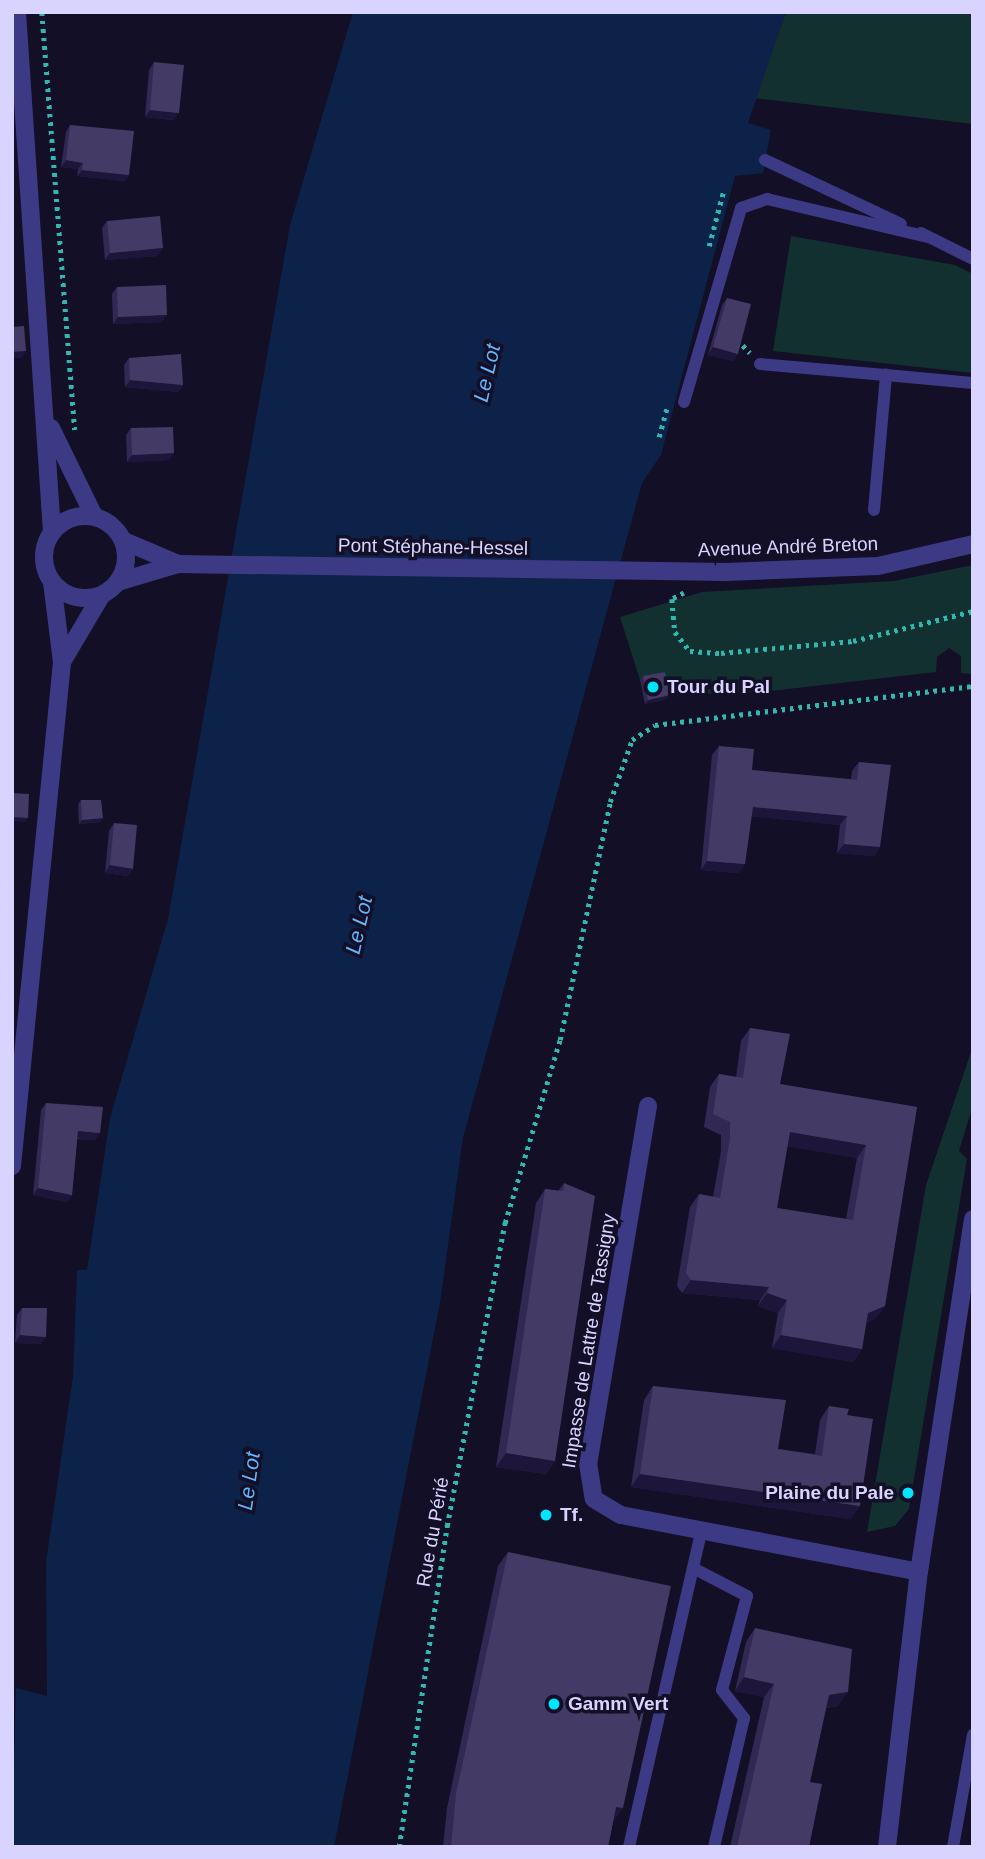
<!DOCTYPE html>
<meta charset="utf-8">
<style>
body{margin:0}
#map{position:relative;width:985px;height:1859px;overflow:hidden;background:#130f26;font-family:Helvetica,sans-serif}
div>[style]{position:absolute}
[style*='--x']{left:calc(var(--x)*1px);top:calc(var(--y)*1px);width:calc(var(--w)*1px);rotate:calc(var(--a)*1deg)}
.green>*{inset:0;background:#12302f}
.water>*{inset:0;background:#0c2248}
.path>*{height:4.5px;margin-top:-2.25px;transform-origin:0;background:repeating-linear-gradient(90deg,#2fb8b0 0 3.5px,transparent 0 8.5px)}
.service>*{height:12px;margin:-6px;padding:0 6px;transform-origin:6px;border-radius:6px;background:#3d3a85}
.minor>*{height:18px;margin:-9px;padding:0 9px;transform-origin:9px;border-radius:9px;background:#3d3a85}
.tertiary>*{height:18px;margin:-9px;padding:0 9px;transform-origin:9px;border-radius:9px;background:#3d3a85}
.tertiary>.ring{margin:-9px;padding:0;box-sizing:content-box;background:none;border:18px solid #3d3a85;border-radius:50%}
.wall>*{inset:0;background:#312854}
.shaded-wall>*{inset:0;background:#1d163a}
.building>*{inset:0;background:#433a66}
.dots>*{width:19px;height:19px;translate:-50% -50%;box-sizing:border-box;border:4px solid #130f26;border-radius:50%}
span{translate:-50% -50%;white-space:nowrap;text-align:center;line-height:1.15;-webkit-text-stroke:7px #130f26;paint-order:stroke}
.street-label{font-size:19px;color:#d9d4ff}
.poi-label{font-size:19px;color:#d9d4ff;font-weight:700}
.left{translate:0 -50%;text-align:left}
.right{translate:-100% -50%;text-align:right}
.water-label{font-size:21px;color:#62b6ff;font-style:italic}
.frame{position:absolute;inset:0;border:14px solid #d9d4ff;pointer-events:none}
</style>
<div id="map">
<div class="green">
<div style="clip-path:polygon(786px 12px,973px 12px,973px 124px,754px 98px)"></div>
<div style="clip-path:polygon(791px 236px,955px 265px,973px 274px,973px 373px,773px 351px)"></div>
<div style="clip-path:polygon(973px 565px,973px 674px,961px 673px,961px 656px,949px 648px,937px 657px,936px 672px,762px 692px,667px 695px,662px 676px,640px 680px,620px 617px,702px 592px,894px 581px)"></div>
<div style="clip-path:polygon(973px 1046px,973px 1105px,959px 1151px,967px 1159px,909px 1509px,895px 1526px,867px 1532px,926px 1185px)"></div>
</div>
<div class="water">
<div style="clip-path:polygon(353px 12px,786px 12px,748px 123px,771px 130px,763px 173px,735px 176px,661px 455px,642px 483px,463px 1138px,440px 1303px,334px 1847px,12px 1847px,16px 1688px,47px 1696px,46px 1562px,73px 1376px,77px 1270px,87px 1270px,110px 1118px,168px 919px,290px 225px)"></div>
</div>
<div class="path">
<div style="--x:42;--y:12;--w:419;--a:85.5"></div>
<div style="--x:709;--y:246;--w:59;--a:-75.3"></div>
<div style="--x:737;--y:339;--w:19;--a:47"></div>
<div style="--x:659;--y:437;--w:31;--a:-75"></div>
<div style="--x:684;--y:593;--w:13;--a:153"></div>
<div style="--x:672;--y:599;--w:33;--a:85"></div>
<div style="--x:675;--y:632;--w:24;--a:52"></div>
<div style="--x:690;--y:651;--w:31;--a:4"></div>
<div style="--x:721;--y:653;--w:133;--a:-5.2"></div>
<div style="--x:853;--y:641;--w:124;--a:-14"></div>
<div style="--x:399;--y:1847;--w:325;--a:-81.5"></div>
<div style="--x:447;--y:1526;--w:309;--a:-79.2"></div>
<div style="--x:505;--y:1223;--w:191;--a:-73.3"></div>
<div style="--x:560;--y:1040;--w:243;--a:-78.1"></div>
<div style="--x:610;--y:802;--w:66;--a:-70.5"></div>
<div style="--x:632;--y:740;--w:27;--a:-33"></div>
<div style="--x:655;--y:725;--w:320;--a:-7"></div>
</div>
<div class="service">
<div style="--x:765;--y:160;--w:150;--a:25.2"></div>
<div style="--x:921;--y:233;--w:58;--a:26.6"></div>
<div style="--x:760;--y:364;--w:126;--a:5"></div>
<div style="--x:684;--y:402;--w:202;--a:-73.6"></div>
<div style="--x:741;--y:208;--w:28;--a:-19"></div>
<div style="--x:767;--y:199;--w:165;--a:13.3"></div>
<div style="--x:874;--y:510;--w:136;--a:-84.9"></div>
<div style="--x:886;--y:375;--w:87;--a:5.3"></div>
<div style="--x:693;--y:1568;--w:61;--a:27.4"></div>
<div style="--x:747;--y:1596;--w:97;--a:104.9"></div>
<div style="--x:722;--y:1690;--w:36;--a:52"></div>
<div style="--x:744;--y:1718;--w:132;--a:103.1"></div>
<div style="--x:629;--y:1847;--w:323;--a:-77.1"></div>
<div style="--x:953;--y:1847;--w:114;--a:-79.9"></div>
</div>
<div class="minor">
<div style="--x:648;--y:1106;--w:362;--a:99.5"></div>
<div style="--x:588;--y:1463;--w:36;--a:81"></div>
<div style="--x:594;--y:1499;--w:31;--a:31"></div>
<div style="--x:621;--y:1515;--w:303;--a:10.8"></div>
</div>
<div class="tertiary">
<div style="--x:17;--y:12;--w:521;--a:86.15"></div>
<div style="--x:51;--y:428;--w:98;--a:64"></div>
<div class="ring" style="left:44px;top:516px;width:64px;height:64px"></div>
<div style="--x:124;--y:541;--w:59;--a:23.1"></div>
<div style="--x:118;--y:582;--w:63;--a:-16.7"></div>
<div style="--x:178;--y:564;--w:548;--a:0.84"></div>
<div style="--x:726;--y:572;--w:152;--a:-2.3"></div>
<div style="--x:878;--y:566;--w:98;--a:-13"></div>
<div style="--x:62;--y:662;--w:77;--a:-59.4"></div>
<div style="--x:12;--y:1166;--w:506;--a:-84.33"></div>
<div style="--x:62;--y:662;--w:81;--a:-97.1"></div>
<div style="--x:887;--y:1847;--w:277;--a:-83.4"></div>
<div style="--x:919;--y:1572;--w:357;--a:-81.3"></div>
</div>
<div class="wall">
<div style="clip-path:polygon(154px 62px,179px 113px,173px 120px,145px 117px,149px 70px)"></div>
<div style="clip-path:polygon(70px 125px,129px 175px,124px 181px,77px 176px,78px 169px,61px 167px,66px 132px)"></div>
<div style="clip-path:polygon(107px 221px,158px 256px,105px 260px,102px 228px)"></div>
<div style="clip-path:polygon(117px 287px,162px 322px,113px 324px,112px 294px)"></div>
<div style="clip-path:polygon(727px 298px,738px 354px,733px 361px,708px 355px,722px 305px)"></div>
<div style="clip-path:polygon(129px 358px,183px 385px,178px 392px,125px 387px,124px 365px)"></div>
<div style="clip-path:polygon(131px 428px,174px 453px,169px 460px,127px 462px,126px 435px)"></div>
<div style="clip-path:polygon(643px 676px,667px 699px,645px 704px,640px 680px)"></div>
<div style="clip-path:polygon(719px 746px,752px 770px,851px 779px,852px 771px,859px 762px,880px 847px,874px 856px,837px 853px,840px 825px,751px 816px,745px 864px,738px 873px,701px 870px,712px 755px)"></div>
<div style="clip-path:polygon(81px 800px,103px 818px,100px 822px,79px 824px,78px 804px)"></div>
<div style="clip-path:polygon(114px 823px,128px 876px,105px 873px,109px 831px)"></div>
<div style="clip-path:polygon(evenodd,750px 1028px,780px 1084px,917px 1107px,885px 1306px,875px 1319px,866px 1323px,862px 1349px,853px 1362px,772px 1348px,778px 1313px,758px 1306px,760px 1300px,682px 1293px,677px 1286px,690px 1207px,699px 1194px,713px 1197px,721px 1151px,721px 1135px,704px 1127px,710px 1087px,719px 1074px,736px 1077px,741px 1041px,750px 1028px,787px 1146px,857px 1158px,846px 1219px,777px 1208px,787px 1146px)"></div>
<div style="clip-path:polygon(46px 1103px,100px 1133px,95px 1140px,77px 1139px,72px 1195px,67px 1202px,33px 1195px,41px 1110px)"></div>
<div style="clip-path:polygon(564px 1183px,555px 1461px,546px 1474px,496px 1467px,536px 1203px,545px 1189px,558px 1191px)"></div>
<div style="clip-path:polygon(22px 1308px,46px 1337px,40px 1344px,15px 1343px,17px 1315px)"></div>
<div style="clip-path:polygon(653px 1386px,778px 1449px,815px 1454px,820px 1420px,829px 1406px,847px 1415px,860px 1506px,850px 1519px,631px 1487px,644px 1400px)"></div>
<div style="clip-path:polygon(508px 1552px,623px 1808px,613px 1822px,608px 1847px,443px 1847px,447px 1808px,498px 1566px)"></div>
<div style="clip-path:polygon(755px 1628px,838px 1706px,826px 1708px,810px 1782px,809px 1847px,730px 1847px,764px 1697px,735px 1691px,746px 1642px)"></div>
</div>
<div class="shaded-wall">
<div style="clip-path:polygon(150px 110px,179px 113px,173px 120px,145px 117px)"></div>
<div style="clip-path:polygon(66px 160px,83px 163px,78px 169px,61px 167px)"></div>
<div style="clip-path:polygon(82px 170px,129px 175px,124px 181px,77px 176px)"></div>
<div style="clip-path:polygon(163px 248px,158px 256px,105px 260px,110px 253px)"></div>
<div style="clip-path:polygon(167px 315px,162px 322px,113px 324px,118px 317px)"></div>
<div style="clip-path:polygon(713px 347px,738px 354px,733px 361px,708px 355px)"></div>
<div style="clip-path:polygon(26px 351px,22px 358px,12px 358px,12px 352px)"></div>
<div style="clip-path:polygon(130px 380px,183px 385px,178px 392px,125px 387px)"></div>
<div style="clip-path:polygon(174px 453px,169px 460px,127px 462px,132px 455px)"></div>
<div style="clip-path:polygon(670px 695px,667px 699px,645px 704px,648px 700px)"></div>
<div style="clip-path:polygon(753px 807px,847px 816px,840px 825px,746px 816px)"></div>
<div style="clip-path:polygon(12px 817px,28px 818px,25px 822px,12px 821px)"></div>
<div style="clip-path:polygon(103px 818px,100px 822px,79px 824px,82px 820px)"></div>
<div style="clip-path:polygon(844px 844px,880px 847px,874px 856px,837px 853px)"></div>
<div style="clip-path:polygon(707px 861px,745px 864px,738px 873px,701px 870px)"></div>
<div style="clip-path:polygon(110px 865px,133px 869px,128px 876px,105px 873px)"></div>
<div style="clip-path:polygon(78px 1131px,100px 1133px,95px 1140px,73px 1138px)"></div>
<div style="clip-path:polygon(790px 1132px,866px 1145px,857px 1158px,781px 1145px)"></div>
<div style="clip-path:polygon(38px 1188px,72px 1195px,67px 1202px,33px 1195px)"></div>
<div style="clip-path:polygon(691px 1280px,769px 1287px,760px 1300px,682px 1293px)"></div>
<div style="clip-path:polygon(767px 1293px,787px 1300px,778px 1313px,758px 1306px)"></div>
<div style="clip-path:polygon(885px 1306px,875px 1319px,859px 1326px,868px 1313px)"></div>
<div style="clip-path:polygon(20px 1335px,46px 1337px,40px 1344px,15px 1343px)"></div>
<div style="clip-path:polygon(781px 1335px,862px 1349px,853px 1362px,772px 1348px)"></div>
<div style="clip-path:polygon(506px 1453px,555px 1461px,546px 1474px,496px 1467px)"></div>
<div style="clip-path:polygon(640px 1474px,860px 1506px,850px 1519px,631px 1487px)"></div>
<div style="clip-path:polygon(744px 1677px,774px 1684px,764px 1697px,735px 1691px)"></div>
<div style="clip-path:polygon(848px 1692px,838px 1706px,819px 1709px,829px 1695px)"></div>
<div style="clip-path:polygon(616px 1807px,623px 1808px,613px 1822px)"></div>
</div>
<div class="building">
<div style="clip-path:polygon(154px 62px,184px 65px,179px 113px,150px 110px)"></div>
<div style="clip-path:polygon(70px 125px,134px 131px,129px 175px,82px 170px,83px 163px,66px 160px)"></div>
<div style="clip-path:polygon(160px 216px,163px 248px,110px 253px,107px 221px)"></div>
<div style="clip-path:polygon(166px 285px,167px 315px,118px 317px,117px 287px)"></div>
<div style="clip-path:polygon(727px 298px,751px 304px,738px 354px,713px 347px)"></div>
<div style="clip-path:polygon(24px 326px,26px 351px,12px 352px,12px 327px)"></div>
<div style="clip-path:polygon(181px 354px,183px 385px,130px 380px,129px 358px)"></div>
<div style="clip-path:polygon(173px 427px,174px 453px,132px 455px,131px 428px)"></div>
<div style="clip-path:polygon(665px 672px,670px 695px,648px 700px,643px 676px)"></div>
<div style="clip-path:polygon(719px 746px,754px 749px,752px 770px,857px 780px,859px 762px,891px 765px,880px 847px,844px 844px,847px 816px,753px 807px,745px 864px,707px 861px)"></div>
<div style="clip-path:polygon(12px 793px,29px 794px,28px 818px,12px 817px)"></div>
<div style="clip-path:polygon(81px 800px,101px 800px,103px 818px,82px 820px)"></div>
<div style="clip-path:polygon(114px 823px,137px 825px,133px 869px,110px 865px)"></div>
<div style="clip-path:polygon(evenodd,750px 1028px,790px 1034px,780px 1084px,917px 1107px,885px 1306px,868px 1313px,862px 1349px,781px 1335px,787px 1300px,767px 1293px,769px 1287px,691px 1280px,686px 1273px,699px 1194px,720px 1198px,730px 1138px,730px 1122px,713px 1114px,719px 1074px,743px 1078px,750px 1028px,790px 1132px,866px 1145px,853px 1220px,777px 1208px,790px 1132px)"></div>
<div style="clip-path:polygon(46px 1103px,103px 1107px,100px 1133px,78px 1131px,72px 1195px,38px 1188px)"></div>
<div style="clip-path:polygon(564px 1183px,595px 1196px,555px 1461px,506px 1453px,545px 1189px,563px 1191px)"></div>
<div style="clip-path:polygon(22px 1308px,47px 1308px,46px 1337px,20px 1335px)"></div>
<div style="clip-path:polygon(653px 1386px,786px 1400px,778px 1449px,822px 1456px,829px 1406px,849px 1409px,847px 1415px,873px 1419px,860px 1506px,640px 1474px)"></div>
<div style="clip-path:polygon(508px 1552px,671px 1586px,623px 1808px,616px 1807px,608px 1847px,451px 1847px,456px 1794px)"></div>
<div style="clip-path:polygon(755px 1628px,852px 1649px,848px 1692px,829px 1695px,810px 1782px,822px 1784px,809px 1847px,737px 1847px,774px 1684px,744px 1677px)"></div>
</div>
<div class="dots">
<div style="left:653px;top:687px;background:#00e5ff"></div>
<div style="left:908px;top:1493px;background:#00e5ff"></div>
<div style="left:546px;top:1515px;background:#00e5ff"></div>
<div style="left:554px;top:1704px;background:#00e5ff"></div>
</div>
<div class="street-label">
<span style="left:433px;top:547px;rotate:1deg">Pont Stéphane-Hessel</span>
<span style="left:788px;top:547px;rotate:-2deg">Avenue André Breton</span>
<span style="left:589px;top:1341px;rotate:-81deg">Impasse de Lattre de Tassigny</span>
<span style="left:433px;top:1532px;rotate:-80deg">Rue du Périé</span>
</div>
<div class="poi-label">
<span class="left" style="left:667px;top:687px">Tour du Pal</span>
<span class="right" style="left:894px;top:1493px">Plaine du Pale</span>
<span class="left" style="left:560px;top:1515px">Tf.</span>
<span class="left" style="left:568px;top:1704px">Gamm Vert</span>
</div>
<div class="water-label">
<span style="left:487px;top:373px;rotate:-77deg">Le Lot</span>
<span style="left:359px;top:925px;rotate:-77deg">Le Lot</span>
<span style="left:249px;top:1481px;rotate:-82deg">Le Lot</span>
</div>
<div class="frame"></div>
</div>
